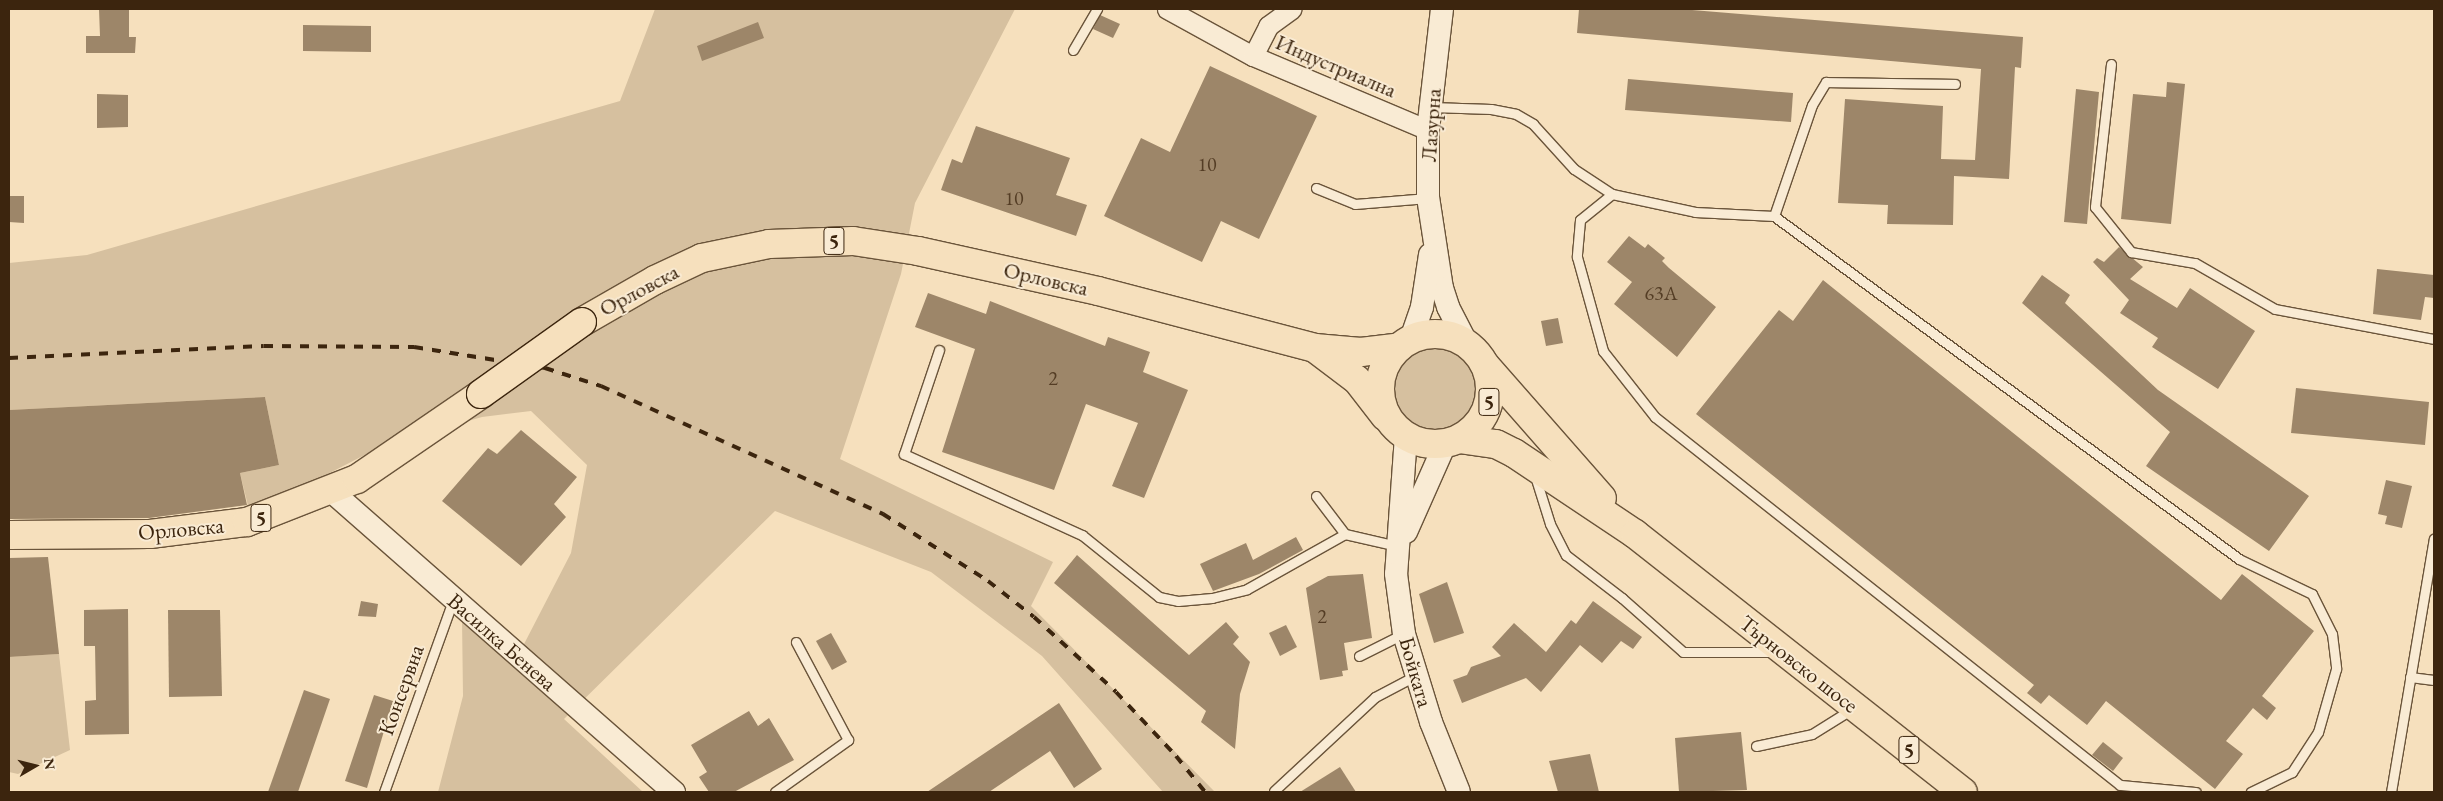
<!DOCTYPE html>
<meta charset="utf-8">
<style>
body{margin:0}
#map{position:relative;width:2443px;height:801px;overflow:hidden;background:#f6e0bd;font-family:"EB Garamond",serif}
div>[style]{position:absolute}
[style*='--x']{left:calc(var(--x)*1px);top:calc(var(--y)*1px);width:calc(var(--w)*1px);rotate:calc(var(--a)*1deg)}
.green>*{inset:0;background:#d6c09f}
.round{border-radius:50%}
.building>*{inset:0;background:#9d8669}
.roads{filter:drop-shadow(1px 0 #6a543a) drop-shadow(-1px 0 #6a543a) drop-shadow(0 1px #6a543a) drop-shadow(0 -1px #6a543a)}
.service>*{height:9px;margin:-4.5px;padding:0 4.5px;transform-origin:4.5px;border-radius:4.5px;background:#f9ebd4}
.minor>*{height:19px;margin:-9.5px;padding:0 9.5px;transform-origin:9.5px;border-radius:9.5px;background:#f9ebd4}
.tertiary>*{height:22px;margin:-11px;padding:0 11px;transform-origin:11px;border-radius:11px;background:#f9ebd4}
.primary>*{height:28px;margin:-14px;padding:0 14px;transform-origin:14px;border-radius:14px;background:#f6e0bd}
.primary>.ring{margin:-14px;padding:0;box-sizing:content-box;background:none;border:28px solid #f6e0bd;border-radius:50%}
.rail>*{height:4px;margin-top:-2px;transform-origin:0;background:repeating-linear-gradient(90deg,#3c250e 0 9px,transparent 0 18px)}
.bridges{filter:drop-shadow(1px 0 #3c250e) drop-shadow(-1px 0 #3c250e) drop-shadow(0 1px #3c250e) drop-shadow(0 -1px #3c250e)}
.primary-bridge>*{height:28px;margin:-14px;padding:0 14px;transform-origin:14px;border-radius:14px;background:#f6e0bd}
span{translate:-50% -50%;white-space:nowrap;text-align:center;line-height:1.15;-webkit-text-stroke:4px #f9ebd4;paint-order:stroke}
.number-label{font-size:20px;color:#543d25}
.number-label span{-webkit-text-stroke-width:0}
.shield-label span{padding:1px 4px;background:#f9ebd4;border:1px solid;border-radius:4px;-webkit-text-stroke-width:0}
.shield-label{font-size:21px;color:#3c250e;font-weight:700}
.street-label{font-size:22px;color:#3c250e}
.frame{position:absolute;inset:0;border:10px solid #3c250e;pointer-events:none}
.north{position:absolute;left:10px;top:741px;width:50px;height:50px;-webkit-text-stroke:4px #f9ebd4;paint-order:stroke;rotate:82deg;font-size:14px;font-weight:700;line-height:20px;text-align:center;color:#3c250e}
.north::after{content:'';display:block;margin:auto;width:18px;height:22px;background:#3c250e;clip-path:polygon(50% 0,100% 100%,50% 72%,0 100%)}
</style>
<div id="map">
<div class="green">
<div style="clip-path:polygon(655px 9px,1015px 9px,915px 203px,901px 274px,840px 459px,1053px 562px,1031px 606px,1215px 792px,1163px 792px,1042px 656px,931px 572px,775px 511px,564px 719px,643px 792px,438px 792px,463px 696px,462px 619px,523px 646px,571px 553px,587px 465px,531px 411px,482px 417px,384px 445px,250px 514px,240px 473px,279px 465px,265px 397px,9px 410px,9px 263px,87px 255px,620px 101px)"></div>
<div class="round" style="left:1395px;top:348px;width:82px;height:82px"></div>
<div style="clip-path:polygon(59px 654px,70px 750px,18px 774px,9px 772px,9px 657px)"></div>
</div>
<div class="building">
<div style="clip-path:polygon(99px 9px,129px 9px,129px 37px,136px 37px,135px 53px,86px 53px,86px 36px,100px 36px)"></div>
<div style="clip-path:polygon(1579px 9px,1680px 9px,2023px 37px,2021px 68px,2015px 67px,2009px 179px,1954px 176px,1953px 225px,1887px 224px,1888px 205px,1838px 203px,1845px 99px,1943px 106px,1941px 159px,1975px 160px,1981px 69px,1577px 33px)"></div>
<div style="clip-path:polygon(1100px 15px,1120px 24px,1113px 38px,1093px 29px)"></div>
<div style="clip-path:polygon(758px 22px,764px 38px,702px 61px,697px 46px)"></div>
<div style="clip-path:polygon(303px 25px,371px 26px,371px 52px,303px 51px)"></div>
<div style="clip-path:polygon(1210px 66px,1317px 116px,1259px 239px,1221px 221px,1202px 262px,1104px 216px,1141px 138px,1170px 152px)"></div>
<div style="clip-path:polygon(1628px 79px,1793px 93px,1791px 122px,1625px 110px)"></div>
<div style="clip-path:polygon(2167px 82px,2185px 84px,2171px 224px,2121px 219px,2133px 94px,2166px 97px)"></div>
<div style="clip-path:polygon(2076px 89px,2099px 92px,2087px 224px,2064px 222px)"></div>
<div style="clip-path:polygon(97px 94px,128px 95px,128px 127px,97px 128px)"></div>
<div style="clip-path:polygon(976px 126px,1070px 158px,1056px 195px,1087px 205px,1076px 236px,941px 190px,952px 159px,962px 163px)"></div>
<div style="clip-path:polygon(9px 196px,24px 196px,24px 223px,9px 222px)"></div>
<div style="clip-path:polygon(1629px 236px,1645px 248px,1648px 244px,1665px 258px,1662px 261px,1669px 268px,1716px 307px,1677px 357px,1614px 304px,1632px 282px,1607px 262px)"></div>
<div style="clip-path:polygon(2119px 247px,2143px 267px,2130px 279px,2177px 308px,2190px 288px,2255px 331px,2218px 389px,2152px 347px,2158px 338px,2120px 313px,2129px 300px,2093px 262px,2097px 258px,2104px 262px)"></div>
<div style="clip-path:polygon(2377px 269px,2434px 275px,2434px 298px,2425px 297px,2421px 320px,2373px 314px)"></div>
<div style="clip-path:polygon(2042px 275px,2070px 295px,2065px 303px,2158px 390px,2309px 496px,2269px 551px,2146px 466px,2170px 432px,2022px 303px)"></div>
<div style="clip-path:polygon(1823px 280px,2221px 600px,2242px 574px,2314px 631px,2262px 696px,2276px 708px,2267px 720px,2253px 708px,2226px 741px,2243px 754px,2215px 789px,2106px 701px,2087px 725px,2049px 695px,2041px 704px,2027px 693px,2034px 685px,1696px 414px,1779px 310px,1793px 321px)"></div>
<div style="clip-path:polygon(928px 293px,986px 314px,990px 301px,1105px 346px,1108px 337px,1150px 352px,1143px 372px,1188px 390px,1144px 498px,1112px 486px,1138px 423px,1086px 404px,1054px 490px,942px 452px,975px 349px,915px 327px)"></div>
<div style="clip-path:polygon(1558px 318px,1563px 343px,1546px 346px,1541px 321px)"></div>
<div style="clip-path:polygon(2296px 388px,2429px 402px,2425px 445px,2291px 433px)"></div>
<div style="clip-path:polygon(265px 397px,279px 465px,240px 473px,247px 505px,149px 518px,9px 519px,9px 410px)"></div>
<div style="clip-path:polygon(521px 430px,577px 477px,554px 504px,566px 517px,521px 566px,442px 501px,488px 448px,497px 454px)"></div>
<div style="clip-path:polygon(2386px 480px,2412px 486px,2402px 528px,2385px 524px,2387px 516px,2378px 514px)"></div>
<div style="clip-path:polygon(1296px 537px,1303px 550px,1259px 574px,1213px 591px,1200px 564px,1246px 543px,1253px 560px)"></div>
<div style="clip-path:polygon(1077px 555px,1189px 655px,1226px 622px,1239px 637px,1233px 644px,1250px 662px,1240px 694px,1235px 749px,1201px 722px,1206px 711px,1054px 583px)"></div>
<div style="clip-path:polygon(48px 557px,59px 654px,9px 657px,9px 558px)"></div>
<div style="clip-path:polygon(1363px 574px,1372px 638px,1344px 643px,1348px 670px,1342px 671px,1343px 676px,1320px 680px,1306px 588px,1328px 576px)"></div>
<div style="clip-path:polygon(1447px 582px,1464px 633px,1434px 643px,1419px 594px)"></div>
<div style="clip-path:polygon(361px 601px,378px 604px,376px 617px,358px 616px)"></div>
<div style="clip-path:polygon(1593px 601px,1642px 637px,1633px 649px,1621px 641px,1602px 663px,1580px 645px,1541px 692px,1526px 678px,1462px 703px,1453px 680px,1467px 675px,1471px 667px,1501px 656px,1492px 647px,1514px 623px,1546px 652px,1571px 620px,1576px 624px)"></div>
<div style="clip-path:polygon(128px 609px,129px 734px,85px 735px,85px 701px,96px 700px,95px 646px,84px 646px,84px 610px)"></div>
<div style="clip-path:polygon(168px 610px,220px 610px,222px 696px,169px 697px)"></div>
<div style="clip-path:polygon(1286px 625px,1297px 647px,1280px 656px,1269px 633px)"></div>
<div style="clip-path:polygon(831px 633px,847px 662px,832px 670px,816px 641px)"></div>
<div style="clip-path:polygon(304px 690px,330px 699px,298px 792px,268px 792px)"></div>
<div style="clip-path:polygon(374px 695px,393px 701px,367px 788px,345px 781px)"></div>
<div style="clip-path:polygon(1059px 703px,1102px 769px,1074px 788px,1050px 751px,989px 792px,927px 792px)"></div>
<div style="clip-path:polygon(749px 711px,758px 726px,769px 718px,794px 760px,734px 792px,709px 792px,699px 777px,707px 772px,691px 745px)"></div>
<div style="clip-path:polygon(1741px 732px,1747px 790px,1679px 792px,1675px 738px)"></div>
<div style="clip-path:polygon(2103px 742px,2123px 758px,2113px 771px,2092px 755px)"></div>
<div style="clip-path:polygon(1590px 754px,1599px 792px,1558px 792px,1549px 761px)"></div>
<div style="clip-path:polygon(1340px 767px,1356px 792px,1300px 792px)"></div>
</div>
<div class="roads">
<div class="service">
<div style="--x:1073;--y:50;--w:48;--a:-59.7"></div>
<div style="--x:2111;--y:64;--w:144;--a:96.4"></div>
<div style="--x:2095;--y:207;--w:58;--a:51.3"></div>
<div style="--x:2131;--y:252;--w:65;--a:9.8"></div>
<div style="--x:2195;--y:263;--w:92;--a:29.9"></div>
<div style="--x:2275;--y:309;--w:162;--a:10.7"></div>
<div style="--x:1431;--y:107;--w:60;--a:1.9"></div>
<div style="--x:1491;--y:109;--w:25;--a:11"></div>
<div style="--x:1516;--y:114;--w:20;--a:30"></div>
<div style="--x:1533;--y:124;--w:61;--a:47.7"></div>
<div style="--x:1574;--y:169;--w:45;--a:33.3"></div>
<div style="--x:1612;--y:194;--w:85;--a:12.2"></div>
<div style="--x:1695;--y:212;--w:79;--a:2.9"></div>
<div style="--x:1774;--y:216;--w:578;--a:36.41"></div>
<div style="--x:2239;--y:559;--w:81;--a:25.6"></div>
<div style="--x:2312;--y:594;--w:45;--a:63.4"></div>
<div style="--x:2332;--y:634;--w:35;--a:83"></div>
<div style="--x:2336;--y:669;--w:66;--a:105.9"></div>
<div style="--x:2318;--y:732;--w:48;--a:123"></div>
<div style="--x:2292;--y:772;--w:46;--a:154"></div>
<div style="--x:1316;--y:188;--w:42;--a:22.3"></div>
<div style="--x:1355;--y:204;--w:73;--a:-4.7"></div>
<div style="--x:1612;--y:194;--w:41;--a:140.9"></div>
<div style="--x:1580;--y:220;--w:37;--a:95"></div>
<div style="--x:1577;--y:257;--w:98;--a:74.5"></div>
<div style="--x:1603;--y:351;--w:84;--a:51.8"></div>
<div style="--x:1655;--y:417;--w:593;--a:38.36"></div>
<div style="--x:2120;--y:785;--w:76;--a:5.3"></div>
<div style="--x:1774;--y:216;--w:117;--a:-71.1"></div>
<div style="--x:1812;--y:105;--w:27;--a:-59"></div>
<div style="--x:1826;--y:82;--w:129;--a:0.9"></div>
<div style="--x:939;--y:350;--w:110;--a:108.6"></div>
<div style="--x:904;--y:454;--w:196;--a:24.5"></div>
<div style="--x:1082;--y:535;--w:99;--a:38.8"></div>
<div style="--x:1159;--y:597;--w:19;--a:12"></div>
<div style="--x:1178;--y:601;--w:34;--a:-5"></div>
<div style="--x:1212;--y:598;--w:36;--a:-14"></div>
<div style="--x:1247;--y:589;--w:112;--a:-29.3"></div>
<div style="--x:1345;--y:534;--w:53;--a:13"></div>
<div style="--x:1535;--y:476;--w:50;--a:72.6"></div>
<div style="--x:1550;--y:524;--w:35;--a:63"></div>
<div style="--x:1566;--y:555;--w:71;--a:37.5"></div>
<div style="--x:1622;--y:598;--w:81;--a:41.5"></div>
<div style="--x:1683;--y:652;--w:90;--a:0"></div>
<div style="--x:1316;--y:496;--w:48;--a:52.7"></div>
<div style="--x:1359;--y:656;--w:49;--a:-26.6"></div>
<div style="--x:2410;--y:677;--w:24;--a:7"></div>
<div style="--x:1756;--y:746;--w:57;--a:-12.1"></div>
<div style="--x:1812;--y:734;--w:47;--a:-32"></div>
<div style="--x:1274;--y:791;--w:138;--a:-42.9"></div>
<div style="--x:1375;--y:697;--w:45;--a:-27.7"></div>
<div style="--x:384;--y:792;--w:204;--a:-70.2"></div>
<div style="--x:775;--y:792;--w:90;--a:-35.5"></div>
<div style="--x:848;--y:740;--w:111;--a:-118"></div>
<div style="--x:2391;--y:792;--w:257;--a:-80.4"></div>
</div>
<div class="minor">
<div style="--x:1167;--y:9;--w:98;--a:28.7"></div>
<div style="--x:1253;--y:56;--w:190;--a:22.9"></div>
<div style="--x:1253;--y:56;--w:34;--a:-63"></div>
<div style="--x:1268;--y:26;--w:29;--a:-36"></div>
</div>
<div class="tertiary">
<div style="--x:1442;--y:9;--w:122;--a:96.6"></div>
<div style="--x:1428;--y:130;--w:67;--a:90"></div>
<div style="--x:1428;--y:197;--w:92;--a:81.3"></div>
<div style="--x:1442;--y:288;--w:20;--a:72"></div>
<div style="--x:1448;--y:307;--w:42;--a:62.8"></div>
<div style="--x:1411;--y:339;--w:34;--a:-71"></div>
<div style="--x:1422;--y:307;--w:53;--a:-81.3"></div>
<div style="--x:1406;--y:436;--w:138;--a:94.1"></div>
<div style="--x:1396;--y:574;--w:61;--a:82.4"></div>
<div style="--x:1404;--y:634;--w:92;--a:72.9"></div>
<div style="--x:1431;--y:722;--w:75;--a:68.2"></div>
<div style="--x:330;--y:490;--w:458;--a:41.3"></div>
<div style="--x:1406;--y:532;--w:96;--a:-66.1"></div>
</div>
<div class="primary">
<div style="--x:582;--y:322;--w:84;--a:-29.9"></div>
<div style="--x:655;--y:280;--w:52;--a:-25.1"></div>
<div style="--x:702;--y:258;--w:68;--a:-11.8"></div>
<div style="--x:769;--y:244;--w:84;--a:-2"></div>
<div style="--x:853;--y:241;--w:66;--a:8.7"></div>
<div style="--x:918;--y:251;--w:184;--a:12.5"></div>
<div style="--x:1098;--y:291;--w:224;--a:14.7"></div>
<div style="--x:1315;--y:348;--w:46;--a:5"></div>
<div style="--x:1361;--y:352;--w:38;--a:-7"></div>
<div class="ring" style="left:1380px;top:334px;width:82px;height:82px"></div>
<div style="--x:1316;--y:349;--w:51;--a:37.1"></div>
<div style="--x:1357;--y:380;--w:46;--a:52.1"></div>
<div style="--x:1485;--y:365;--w:177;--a:48.7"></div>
<div style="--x:1459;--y:439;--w:37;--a:8"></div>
<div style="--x:1496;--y:444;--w:20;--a:27"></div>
<div style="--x:1514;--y:453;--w:146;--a:33.8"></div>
<div style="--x:1635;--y:534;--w:417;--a:38.2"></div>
<div style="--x:9;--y:535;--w:141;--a:-0.4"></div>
<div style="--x:150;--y:534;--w:98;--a:-7.1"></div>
<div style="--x:247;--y:522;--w:118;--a:-21.4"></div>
<div style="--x:357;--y:479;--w:150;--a:-34.4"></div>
</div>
</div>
<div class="rail">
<div style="--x:9;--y:358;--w:255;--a:-2.7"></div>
<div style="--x:264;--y:346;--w:150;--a:0.4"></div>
<div style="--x:414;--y:347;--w:133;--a:9.1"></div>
<div style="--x:545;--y:368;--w:59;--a:17.8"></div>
<div style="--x:601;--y:386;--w:310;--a:24.4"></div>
<div style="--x:883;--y:514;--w:125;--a:32.5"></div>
<div style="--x:988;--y:581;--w:58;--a:38"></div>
<div style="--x:1034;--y:617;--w:111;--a:42.4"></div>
<div style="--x:1116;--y:692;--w:88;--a:46.8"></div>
<div style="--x:1176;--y:756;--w:46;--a:51.1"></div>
</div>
<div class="bridges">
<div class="primary-bridge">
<div style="--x:481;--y:394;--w:124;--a:-35.5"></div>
</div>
</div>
<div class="number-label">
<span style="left:1207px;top:164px">10</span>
<span style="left:1014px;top:198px">10</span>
<span style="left:1661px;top:293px">63А</span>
<span style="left:1053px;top:378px">2</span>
<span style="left:1322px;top:616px">2</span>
</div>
<div class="shield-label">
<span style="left:834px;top:241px">5</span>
<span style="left:1489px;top:402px">5</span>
<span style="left:261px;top:518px">5</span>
<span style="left:1909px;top:750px">5</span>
</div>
<div class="street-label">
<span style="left:1336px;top:66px;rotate:23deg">Индустриална</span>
<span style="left:1431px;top:125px;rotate:-86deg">Лазурна</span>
<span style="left:1046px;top:279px;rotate:13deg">Орловска</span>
<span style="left:639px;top:290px;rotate:-28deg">Орловска</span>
<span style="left:181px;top:529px;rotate:-5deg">Орловска</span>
<span style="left:502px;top:642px;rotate:41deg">Василка Бенева</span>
<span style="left:1799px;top:664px;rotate:38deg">Търновско шосе</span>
<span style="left:1416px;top:672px;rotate:74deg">Бойката</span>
<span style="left:401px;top:690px;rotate:-70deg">Консервна</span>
</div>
<div class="frame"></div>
<div class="north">N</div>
</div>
